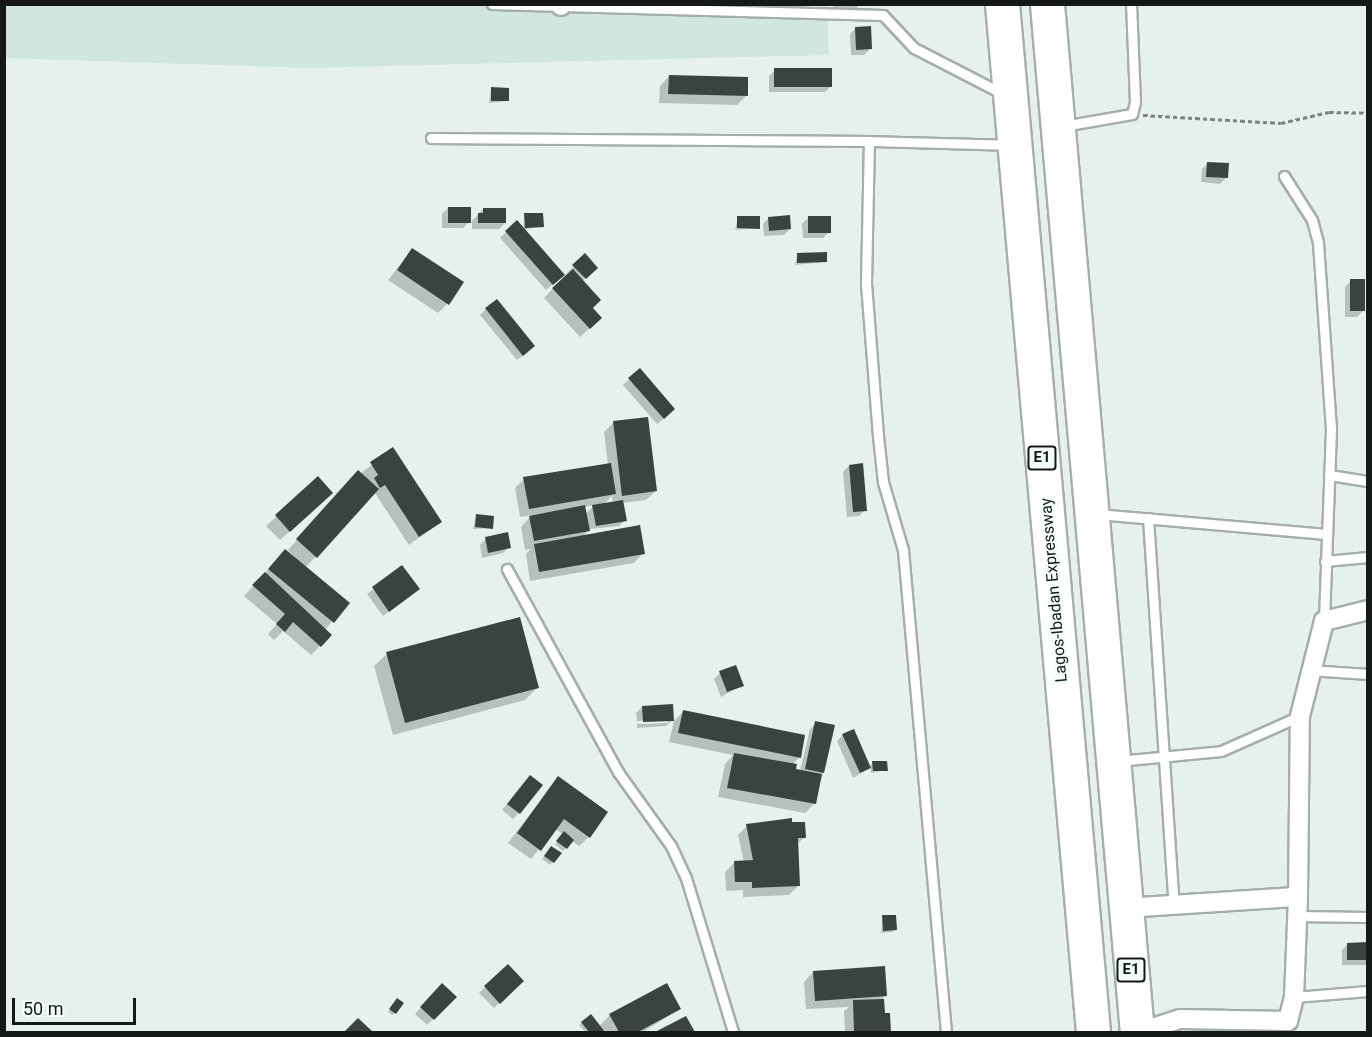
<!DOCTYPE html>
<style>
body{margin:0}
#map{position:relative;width:1372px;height:1037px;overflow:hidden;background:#e6f1ed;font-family:Roboto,sans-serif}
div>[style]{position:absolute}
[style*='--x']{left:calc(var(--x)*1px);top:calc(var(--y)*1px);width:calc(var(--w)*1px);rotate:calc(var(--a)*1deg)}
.built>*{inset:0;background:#d2e6e0}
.shadow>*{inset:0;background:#0003}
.building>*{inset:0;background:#3a4340}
.path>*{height:3px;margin-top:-1.5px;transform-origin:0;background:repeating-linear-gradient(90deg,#7b8380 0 4.5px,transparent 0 7.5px)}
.roads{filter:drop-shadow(2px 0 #a4afab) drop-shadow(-2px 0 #a4afab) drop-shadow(0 2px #a4afab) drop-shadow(0 -2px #a4afab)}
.lane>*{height:9px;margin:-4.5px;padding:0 4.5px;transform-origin:4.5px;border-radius:4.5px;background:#fff}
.street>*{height:18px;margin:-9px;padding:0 9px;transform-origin:9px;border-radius:9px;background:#fff}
.highway>*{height:33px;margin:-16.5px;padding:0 16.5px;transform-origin:16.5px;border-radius:16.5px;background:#fff}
span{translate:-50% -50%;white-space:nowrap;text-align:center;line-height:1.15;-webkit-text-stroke:6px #f3fefb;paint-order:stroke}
.shield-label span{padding:2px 4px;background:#f3fefb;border:2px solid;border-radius:4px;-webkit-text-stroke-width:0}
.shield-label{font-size:15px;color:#141816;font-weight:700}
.street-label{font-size:16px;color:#141816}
.frame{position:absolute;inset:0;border:6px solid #141816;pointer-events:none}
.scale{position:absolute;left:12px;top:998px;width:124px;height:27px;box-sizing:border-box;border:3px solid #141816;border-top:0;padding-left:8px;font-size:18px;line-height:21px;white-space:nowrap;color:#141816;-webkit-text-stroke:4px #f3fefb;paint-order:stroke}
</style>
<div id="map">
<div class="built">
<div style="clip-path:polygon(5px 4px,827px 5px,829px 55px,307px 68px,5px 58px)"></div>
</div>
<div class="shadow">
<div style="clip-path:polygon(834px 4px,861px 4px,857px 8px,834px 10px)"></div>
<div style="clip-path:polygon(856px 28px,870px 49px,864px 55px,851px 55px,850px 34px)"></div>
<div style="clip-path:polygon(775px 70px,831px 86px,825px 92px,769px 92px,769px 76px)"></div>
<div style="clip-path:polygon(669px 76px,746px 96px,737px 105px,659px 103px,660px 86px)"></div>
<div style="clip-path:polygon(491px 89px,507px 101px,489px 103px)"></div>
<div style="clip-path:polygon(1208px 163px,1226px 178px,1220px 184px,1201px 182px,1202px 169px)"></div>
<div style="clip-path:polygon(448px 208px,469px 222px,463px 228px,442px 228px,442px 214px)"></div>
<div style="clip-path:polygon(483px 209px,505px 223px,499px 229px,472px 229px,472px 221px)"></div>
<div style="clip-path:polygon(525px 215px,542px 226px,523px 230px,557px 281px,546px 290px,500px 238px,516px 222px,523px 229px)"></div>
<div style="clip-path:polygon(738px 217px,759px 228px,735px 230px)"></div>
<div style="clip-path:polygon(769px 218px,790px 229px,784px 235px,764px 236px,763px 224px)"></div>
<div style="clip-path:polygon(808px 218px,829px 232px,823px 238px,803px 238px,802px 224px)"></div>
<div style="clip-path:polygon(412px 250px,447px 304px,438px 313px,388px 280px)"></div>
<div style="clip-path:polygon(584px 255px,596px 268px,582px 281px,591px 308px,591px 327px,580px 337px,544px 298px)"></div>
<div style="clip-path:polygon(797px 255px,825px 262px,795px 265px)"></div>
<div style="clip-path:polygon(1351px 281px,1363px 311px,1357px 317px,1345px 317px,1345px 287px)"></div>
<div style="clip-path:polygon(486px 309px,528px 352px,517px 360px,480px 315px)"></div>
<div style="clip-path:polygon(639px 370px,668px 415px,657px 424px,623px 385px)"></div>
<div style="clip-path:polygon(evenodd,614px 422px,656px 491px,646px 500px,622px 503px,625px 520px,619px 526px,590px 529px,582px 537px,643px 553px,634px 563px,530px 581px,526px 554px,531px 549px,525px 550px,521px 527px,532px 515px,520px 517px,515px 488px,524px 479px,608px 465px,604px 432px,614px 422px,612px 496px,613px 503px,603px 505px,612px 496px,614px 422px,595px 505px,585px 514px,584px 507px,595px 505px)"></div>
<div style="clip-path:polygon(393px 449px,440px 522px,409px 545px,375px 493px,305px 568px,348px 603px,325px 630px,320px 646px,311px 655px,283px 631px,274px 640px,268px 634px,277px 624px,244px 596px,276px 561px,303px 566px,288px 550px,349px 482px)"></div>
<div style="clip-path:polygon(849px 466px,865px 510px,859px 516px,847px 517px,843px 472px)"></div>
<div style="clip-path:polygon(318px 478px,322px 502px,280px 540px,266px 526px)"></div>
<div style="clip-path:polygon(476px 516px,492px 528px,473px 529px)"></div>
<div style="clip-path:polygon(486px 539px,509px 547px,503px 553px,482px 558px,480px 545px)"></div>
<div style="clip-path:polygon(402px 568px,412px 595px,383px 616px,367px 594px)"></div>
<div style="clip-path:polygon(387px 654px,538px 687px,525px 700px,393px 735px,374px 666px)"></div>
<div style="clip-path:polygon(720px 673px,742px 685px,721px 697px,714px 679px)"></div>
<div style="clip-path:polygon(642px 707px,672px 720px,666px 726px,637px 728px,637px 724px,668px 723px,668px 720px,637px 721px,636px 713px)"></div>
<div style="clip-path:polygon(683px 712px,804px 737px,799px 758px,792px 765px,794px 770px,800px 771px,810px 729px,816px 723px,823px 772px,815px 803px,805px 813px,718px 797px,725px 764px,733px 755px,669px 742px,674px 721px)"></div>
<div style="clip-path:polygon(843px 735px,869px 767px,873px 763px,886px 770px,871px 773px,871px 767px,853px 778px,837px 741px)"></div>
<div style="clip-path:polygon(558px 778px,589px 837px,579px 846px,572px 841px,563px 851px,555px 844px,563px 834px,555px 829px,531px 859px,508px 843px)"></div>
<div style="clip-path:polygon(524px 783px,519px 813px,513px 819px,502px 810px)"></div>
<div style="clip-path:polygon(791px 824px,805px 837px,796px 845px,798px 886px,789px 895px,743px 897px,743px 890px,726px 891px,725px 872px,734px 863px,744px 862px,738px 835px,747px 826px)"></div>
<div style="clip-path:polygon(549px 850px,560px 854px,550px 865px,542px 859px)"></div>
<div style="clip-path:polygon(883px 917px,895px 930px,892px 932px,881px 933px)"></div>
<div style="clip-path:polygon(1348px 944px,1368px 944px,1368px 965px,1342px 965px,1342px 950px)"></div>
<div style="clip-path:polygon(507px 966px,522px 981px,494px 1008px,479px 993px)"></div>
<div style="clip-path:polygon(813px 972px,885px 996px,882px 999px,883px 1015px,888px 1014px,887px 1032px,845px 1032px,844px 1011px,849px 1007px,806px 1009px,804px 982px)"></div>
<div style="clip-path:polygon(442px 985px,454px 997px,427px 1025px,415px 1014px)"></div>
<div style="clip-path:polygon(666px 985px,679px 1009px,643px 1032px,585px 1032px,579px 1025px,591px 1016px,599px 1026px,610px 1015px)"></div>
<div style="clip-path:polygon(395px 1003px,395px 1013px,392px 1015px,388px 1012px)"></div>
</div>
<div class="building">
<div style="clip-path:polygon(871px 26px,872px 49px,856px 50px,855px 27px)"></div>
<div style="clip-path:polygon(774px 68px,832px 68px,832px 87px,774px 87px)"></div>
<div style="clip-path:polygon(669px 75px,748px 77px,748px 96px,668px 94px)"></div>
<div style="clip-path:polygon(491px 87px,509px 88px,509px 101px,491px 101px)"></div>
<div style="clip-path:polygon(1207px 162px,1229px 163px,1228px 178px,1206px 177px)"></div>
<div style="clip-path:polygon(448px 207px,471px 207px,471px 223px,448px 223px)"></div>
<div style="clip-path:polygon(483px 208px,506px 208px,506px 223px,478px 223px,478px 213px,483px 213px)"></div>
<div style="clip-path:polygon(524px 213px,543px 213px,544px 227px,525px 228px)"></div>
<div style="clip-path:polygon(790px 215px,791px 229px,769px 231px,768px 217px)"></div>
<div style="clip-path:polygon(737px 216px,760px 216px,760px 229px,737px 228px)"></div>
<div style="clip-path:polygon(808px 216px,831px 216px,831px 233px,808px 233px)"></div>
<div style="clip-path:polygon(517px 220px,565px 275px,553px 285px,505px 231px)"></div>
<div style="clip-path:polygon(412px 248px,464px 282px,449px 305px,397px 270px)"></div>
<div style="clip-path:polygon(827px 252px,827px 262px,797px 263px,797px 253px)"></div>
<div style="clip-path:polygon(585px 253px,598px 268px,586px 279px,572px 265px)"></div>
<div style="clip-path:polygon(573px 269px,601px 300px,593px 308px,602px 318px,590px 329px,552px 288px)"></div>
<div style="clip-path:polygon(1350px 279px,1365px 279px,1365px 311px,1350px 311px)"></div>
<div style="clip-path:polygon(497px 299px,535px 346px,523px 356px,485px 308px)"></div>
<div style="clip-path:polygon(640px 368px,675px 409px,664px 419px,628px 378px)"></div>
<div style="clip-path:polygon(648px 417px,657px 491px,622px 496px,613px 421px)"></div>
<div style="clip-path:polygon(393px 447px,442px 522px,419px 537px,385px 485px,380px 488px,374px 478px,378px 475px,370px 462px)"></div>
<div style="clip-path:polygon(611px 463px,616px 494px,529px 509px,523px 477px)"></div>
<div style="clip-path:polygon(863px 463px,867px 511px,853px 512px,849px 465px)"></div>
<div style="clip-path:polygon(358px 470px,379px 489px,317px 558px,296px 539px)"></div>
<div style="clip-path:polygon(318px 476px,333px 493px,290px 532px,275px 515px)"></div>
<div style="clip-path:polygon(623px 500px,627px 521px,596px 526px,592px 505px)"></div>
<div style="clip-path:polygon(585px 505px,590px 531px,534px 541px,529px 516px)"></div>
<div style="clip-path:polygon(476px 514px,494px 516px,493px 529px,475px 527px)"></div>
<div style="clip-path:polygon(640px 525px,645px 554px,539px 572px,534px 544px)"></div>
<div style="clip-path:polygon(508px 532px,511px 548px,488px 553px,485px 537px)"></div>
<div style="clip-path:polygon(285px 549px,350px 603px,334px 623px,268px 569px)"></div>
<div style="clip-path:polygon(402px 565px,420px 589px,389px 612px,372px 587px)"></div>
<div style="clip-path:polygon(265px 572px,332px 635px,321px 647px,293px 622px,285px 632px,276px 624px,285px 614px,252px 585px)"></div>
<div style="clip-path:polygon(520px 617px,539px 688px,405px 723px,386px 652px)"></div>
<div style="clip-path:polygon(736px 665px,744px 686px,727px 692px,719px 671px)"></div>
<div style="clip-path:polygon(673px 704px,674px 721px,643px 722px,642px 706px)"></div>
<div style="clip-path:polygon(683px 710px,805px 735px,801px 758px,678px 733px)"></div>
<div style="clip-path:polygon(815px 721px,835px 725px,824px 773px,805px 769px)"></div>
<div style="clip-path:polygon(854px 729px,871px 768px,860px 773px,842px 734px)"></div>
<div style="clip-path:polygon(734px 753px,797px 764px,796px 769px,822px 774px,816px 804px,727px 788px)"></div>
<div style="clip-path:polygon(872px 761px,887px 761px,888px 771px,873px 771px)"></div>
<div style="clip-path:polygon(530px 775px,543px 785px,520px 814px,507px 804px)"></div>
<div style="clip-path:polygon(558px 776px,608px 812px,590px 838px,564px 819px,541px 851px,517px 833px)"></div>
<div style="clip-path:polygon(792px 818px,792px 822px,805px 822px,806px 838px,798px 838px,800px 886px,752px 888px,752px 882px,735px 882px,734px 861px,753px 860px,746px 824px)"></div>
<div style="clip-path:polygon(564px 831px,574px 840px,567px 849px,556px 841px)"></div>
<div style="clip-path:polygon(551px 846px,562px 853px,554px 863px,544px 856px)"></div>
<div style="clip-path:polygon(882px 915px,896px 915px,897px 930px,883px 931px)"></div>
<div style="clip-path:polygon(1368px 942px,1368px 960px,1347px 960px,1347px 943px)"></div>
<div style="clip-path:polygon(508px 964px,524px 981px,500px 1004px,484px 986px)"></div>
<div style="clip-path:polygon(885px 966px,887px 996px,815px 1001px,813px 971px)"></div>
<div style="clip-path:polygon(442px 983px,457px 997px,434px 1020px,420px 1007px)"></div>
<div style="clip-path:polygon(667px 983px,681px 1009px,638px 1032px,619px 1032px,609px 1014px)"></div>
<div style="clip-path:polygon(397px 998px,404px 1003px,396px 1014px,389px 1009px)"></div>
<div style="clip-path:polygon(884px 999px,885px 1013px,890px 1013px,891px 1032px,854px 1032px,853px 1000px)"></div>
<div style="clip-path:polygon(591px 1014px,605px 1032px,589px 1032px,581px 1022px)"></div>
<div style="clip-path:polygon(686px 1016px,695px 1032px,655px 1032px)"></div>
<div style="clip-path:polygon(358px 1018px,373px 1032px,344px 1032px)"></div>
</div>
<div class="path">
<div style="--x:1143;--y:115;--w:138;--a:3.3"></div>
<div style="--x:1281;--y:123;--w:49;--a:-12.9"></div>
<div style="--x:1329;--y:112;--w:39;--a:1"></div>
</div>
<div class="roads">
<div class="lane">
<div style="--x:492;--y:4;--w:391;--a:1.6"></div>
<div style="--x:883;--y:15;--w:45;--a:46.8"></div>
<div style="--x:914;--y:48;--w:100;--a:27.3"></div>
<div style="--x:1063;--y:126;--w:70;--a:-9.9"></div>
<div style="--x:1132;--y:114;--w:12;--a:-76"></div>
<div style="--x:1135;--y:102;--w:98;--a:-92.3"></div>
<div style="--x:431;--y:138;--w:438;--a:0.4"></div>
<div style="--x:1284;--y:176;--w:52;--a:57.5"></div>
<div style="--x:1312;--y:220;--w:24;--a:75"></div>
<div style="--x:1318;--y:243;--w:186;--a:86"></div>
<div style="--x:1331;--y:429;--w:192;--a:92.1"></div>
<div style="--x:1329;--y:475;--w:39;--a:9"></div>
<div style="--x:1097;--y:514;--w:230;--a:5"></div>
<div style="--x:1148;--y:518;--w:388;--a:86.2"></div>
<div style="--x:1325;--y:561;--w:43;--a:-5.3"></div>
<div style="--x:507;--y:569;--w:231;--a:61.3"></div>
<div style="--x:618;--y:772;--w:91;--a:54.4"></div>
<div style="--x:671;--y:846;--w:35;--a:65"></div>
<div style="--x:686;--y:878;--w:161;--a:73"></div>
<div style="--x:1309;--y:670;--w:59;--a:3.9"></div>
<div style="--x:1118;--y:761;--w:103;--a:-5.5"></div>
<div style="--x:1221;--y:751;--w:86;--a:-23.9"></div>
<div style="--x:1297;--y:916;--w:71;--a:0.8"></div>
<div style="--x:1294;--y:997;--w:74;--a:-4.6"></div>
<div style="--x:946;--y:1032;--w:484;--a:-95.1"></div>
<div style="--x:903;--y:550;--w:71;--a:-106.4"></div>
<div style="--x:883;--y:482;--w:46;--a:-96.2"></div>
<div style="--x:878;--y:436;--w:153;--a:-94.5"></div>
<div style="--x:866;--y:283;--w:142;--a:-88.8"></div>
<div style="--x:869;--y:141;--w:141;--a:1.6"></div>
</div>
<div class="street">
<div style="--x:561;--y:4;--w:2;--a:90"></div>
<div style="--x:1126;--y:908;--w:172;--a:-3.7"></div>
<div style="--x:1140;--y:1032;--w:42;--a:-18"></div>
<div style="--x:1180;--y:1019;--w:108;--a:1.1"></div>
<div style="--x:1288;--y:1021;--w:25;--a:-76"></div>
<div style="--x:1294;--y:997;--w:100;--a:-87.7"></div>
<div style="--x:1298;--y:897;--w:181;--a:-89.4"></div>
<div style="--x:1300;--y:716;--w:98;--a:-75.8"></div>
<div style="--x:1324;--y:621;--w:45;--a:-14"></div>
</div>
<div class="highway">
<div style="--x:1002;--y:4;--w:1032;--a:84.94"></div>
<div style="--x:1047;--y:4;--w:1032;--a:85"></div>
</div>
</div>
<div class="shield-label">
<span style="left:1042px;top:458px">E1</span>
<span style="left:1131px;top:970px">E1</span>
</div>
<div class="street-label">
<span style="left:1054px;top:590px;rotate:-95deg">Lagos-Ibadan Expressway</span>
</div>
<div class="frame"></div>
<div class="scale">50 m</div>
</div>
